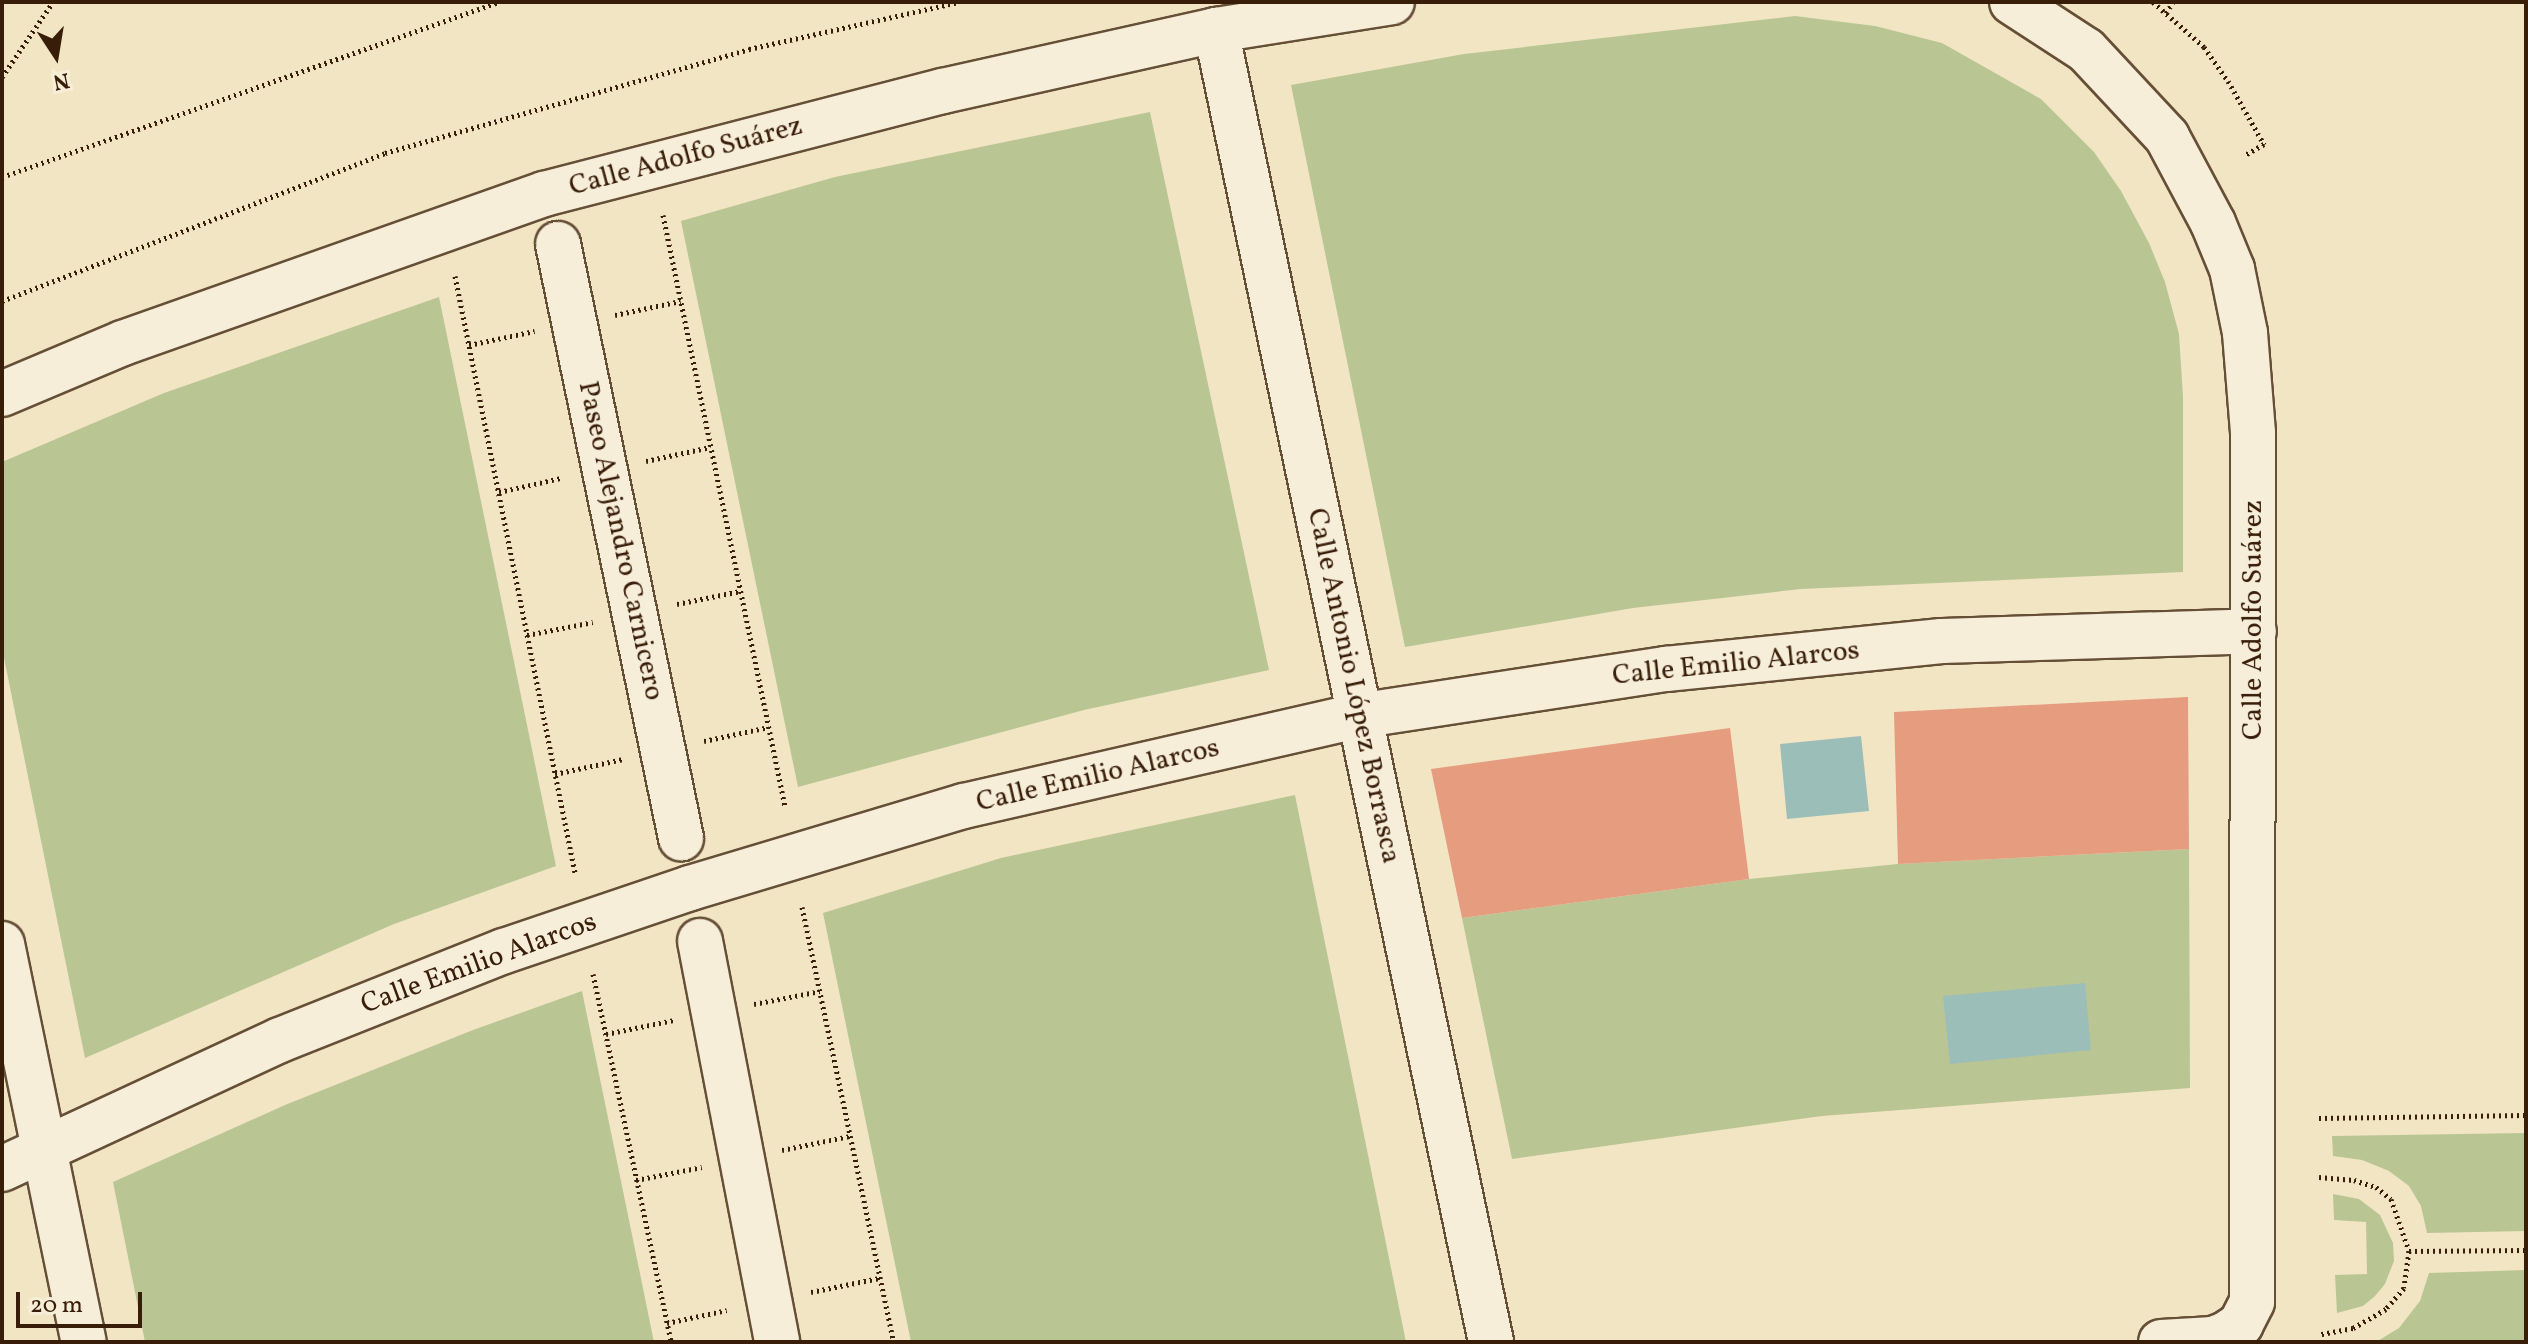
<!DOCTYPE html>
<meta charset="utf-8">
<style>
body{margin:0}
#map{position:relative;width:2528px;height:1344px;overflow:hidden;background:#f2e5c4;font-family:Vollkorn,serif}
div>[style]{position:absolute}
.green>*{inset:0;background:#bac594}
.water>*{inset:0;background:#9cbeb8}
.building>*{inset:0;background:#e69c7e}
.path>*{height:5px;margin-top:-2.5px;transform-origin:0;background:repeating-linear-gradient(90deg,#381d08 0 2px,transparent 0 6px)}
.roads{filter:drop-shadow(2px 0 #664f37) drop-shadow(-2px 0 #664f37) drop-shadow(0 2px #664f37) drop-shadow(0 -2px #664f37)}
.minor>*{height:44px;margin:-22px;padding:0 22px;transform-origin:22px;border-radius:22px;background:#f7eed9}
span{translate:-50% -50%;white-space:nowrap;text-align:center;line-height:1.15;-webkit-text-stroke:6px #f7eed9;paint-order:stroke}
.street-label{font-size:28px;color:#381d08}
.frame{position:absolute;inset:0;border:4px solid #381d08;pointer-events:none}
.north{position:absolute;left:16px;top:16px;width:80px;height:80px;-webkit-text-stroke:6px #f7eed9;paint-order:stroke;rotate:168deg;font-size:22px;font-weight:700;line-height:32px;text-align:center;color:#381d08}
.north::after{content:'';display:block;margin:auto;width:28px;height:36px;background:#381d08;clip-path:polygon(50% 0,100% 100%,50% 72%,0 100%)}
.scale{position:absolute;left:16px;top:1292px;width:126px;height:36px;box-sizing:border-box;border:4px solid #381d08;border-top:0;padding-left:10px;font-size:24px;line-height:28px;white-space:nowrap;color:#381d08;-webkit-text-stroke:6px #f7eed9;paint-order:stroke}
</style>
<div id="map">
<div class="green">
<i style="clip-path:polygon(1795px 16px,1875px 26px,1942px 43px,2041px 99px,2094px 152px,2121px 191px,2149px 243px,2165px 282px,2179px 334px,2183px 397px,2183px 572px,1801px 589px,1633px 608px,1405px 647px,1291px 85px,1464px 54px)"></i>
<i style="clip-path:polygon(1150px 112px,1269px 670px,1084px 710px,798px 787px,681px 221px,835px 177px)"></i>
<i style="clip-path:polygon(439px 297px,556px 866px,394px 924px,85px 1058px,2px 648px,2px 462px,164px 393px)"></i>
<i style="clip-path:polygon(1295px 795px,1406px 1342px,911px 1342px,823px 913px,1001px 858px)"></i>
<i style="clip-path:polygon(2189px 849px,2190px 1088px,1822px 1116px,1512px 1159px,1462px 918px,1749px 879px,1898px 864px)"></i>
<i style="clip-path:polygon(582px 991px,654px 1342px,145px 1342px,113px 1182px,285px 1105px,473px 1030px)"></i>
<i style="clip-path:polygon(2526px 1133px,2526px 1231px,2427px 1233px,2421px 1206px,2409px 1186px,2389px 1171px,2362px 1160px,2333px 1156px,2332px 1136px)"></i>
<i style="clip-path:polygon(2333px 1194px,2359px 1199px,2380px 1215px,2393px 1243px,2394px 1261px,2385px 1284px,2375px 1296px,2363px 1306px,2337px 1313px,2335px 1275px,2367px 1274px,2366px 1222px,2334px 1220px)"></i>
<i style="clip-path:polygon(2526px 1270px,2526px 1342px,2376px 1342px,2399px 1328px,2420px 1301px,2429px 1273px)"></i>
</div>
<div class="water">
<i style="clip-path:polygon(1861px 736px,1869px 811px,1787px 819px,1780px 744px)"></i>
<i style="clip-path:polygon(2085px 983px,2091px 1050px,1950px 1064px,1943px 996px)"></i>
</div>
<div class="building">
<i style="clip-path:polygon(2188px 697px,2189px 849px,1898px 864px,1894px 712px)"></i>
<i style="clip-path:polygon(1730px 728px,1749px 879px,1462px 918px,1431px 769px)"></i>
</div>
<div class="path">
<i style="left:2153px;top:2px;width:68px;rotate:41.4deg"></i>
<i style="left:2204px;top:47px;width:42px;rotate:54.8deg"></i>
<i style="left:2228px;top:81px;width:73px;rotate:60.3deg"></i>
<i style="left:2264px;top:144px;width:22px;rotate:150deg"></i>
<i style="left:2166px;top:13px;width:13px;rotate:-58deg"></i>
<i style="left:2px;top:77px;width:91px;rotate:-55.8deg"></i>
<i style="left:2px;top:177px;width:527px;rotate:-19.4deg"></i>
<i style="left:663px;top:215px;width:603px;rotate:78.34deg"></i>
<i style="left:455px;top:276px;width:609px;rotate:78.63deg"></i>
<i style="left:2px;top:301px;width:411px;rotate:-21.1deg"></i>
<i style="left:385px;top:153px;width:379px;rotate:-15.9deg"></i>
<i style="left:749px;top:49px;width:215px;rotate:-12.6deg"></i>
<i style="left:615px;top:315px;width:67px;rotate:-12deg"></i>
<i style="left:469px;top:345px;width:67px;rotate:-12deg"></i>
<i style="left:646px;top:461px;width:66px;rotate:-12.2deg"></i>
<i style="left:499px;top:492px;width:64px;rotate:-12.7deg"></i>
<i style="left:677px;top:604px;width:65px;rotate:-11.5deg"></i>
<i style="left:527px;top:635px;width:67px;rotate:-11.1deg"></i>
<i style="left:704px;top:741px;width:66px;rotate:-12.2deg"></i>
<i style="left:555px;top:774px;width:70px;rotate:-12.4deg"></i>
<i style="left:802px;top:907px;width:445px;rotate:78.1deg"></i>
<i style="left:593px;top:974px;width:376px;rotate:78deg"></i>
<i style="left:754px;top:1004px;width:67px;rotate:-11.1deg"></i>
<i style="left:606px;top:1034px;width:69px;rotate:-11.6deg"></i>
<i style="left:2319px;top:1118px;width:207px;rotate:-0.8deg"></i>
<i style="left:782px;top:1150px;width:69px;rotate:-11.6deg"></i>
<i style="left:2319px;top:1177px;width:35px;rotate:5deg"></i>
<i style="left:2354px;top:1180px;width:23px;rotate:18deg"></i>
<i style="left:2376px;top:1187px;width:19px;rotate:39deg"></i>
<i style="left:2391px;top:1199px;width:55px;rotate:70.9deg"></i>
<i style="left:2409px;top:1251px;width:37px;rotate:98deg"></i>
<i style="left:2404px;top:1288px;width:28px;rotate:131deg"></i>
<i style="left:2386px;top:1309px;width:38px;rotate:150deg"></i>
<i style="left:2353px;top:1328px;width:33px;rotate:169deg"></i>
<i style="left:636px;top:1180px;width:67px;rotate:-11.1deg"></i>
<i style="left:2409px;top:1251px;width:117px;rotate:-0.5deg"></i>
<i style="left:811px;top:1292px;width:70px;rotate:-11.5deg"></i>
<i style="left:667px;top:1323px;width:61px;rotate:-12.2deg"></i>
</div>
<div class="roads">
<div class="minor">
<i style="left:2012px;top:2px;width:88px;rotate:33deg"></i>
<i style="left:2086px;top:50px;width:119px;rotate:47deg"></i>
<i style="left:2167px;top:137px;width:98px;rotate:61.9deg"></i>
<i style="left:2213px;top:223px;width:50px;rotate:67.6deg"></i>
<i style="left:2232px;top:269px;width:65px;rotate:78.5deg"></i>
<i style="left:2245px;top:333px;width:100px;rotate:85.4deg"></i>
<i style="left:2253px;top:433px;width:869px;rotate:90.07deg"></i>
<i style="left:2252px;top:1302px;width:25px;rotate:117deg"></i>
<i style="left:2241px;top:1324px;width:18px;rotate:146deg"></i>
<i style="left:2226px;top:1334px;width:14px;rotate:159deg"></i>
<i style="left:2213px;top:1339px;width:52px;rotate:176.7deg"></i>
<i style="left:1216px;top:30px;width:1341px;rotate:78.16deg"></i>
<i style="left:558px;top:244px;width:607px;rotate:78.3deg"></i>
<i style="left:2px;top:394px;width:131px;rotate:-22.9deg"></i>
<i style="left:123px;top:343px;width:447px;rotate:-19.5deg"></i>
<i style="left:544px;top:194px;width:412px;rotate:-14.5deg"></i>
<i style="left:943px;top:91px;width:280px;rotate:-12.6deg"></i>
<i style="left:1216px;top:30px;width:178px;rotate:-9deg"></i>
<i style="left:700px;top:941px;width:408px;rotate:79.1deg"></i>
<i style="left:2px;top:944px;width:406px;rotate:78.4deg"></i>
<i style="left:2px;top:1169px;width:306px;rotate:-24.9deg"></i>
<i style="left:280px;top:1040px;width:241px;rotate:-21.7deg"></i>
<i style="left:504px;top:951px;width:196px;rotate:-18.7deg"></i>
<i style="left:690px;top:888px;width:286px;rotate:-16.7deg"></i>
<i style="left:964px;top:806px;width:404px;rotate:-12.9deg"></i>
<i style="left:1358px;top:716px;width:312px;rotate:-8.7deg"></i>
<i style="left:1666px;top:669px;width:277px;rotate:-5.8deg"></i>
<i style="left:1942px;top:641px;width:312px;rotate:-1.8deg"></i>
</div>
</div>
<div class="street-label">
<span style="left:686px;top:157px;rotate:-15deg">Calle Adolfo Suárez</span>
<span style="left:620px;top:541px;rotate:78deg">Paseo Alejandro Carnicero</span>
<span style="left:2254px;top:620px;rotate:-90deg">Calle Adolfo Suárez</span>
<span style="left:1736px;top:664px;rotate:-6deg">Calle Emilio Alarcos</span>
<span style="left:1353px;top:686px;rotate:78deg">Calle Antonio López Borrasca</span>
<span style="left:1098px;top:776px;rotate:-13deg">Calle Emilio Alarcos</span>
<span style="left:479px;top:964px;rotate:-20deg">Calle Emilio Alarcos</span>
</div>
<div class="frame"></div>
<div class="north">N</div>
<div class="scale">20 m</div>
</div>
